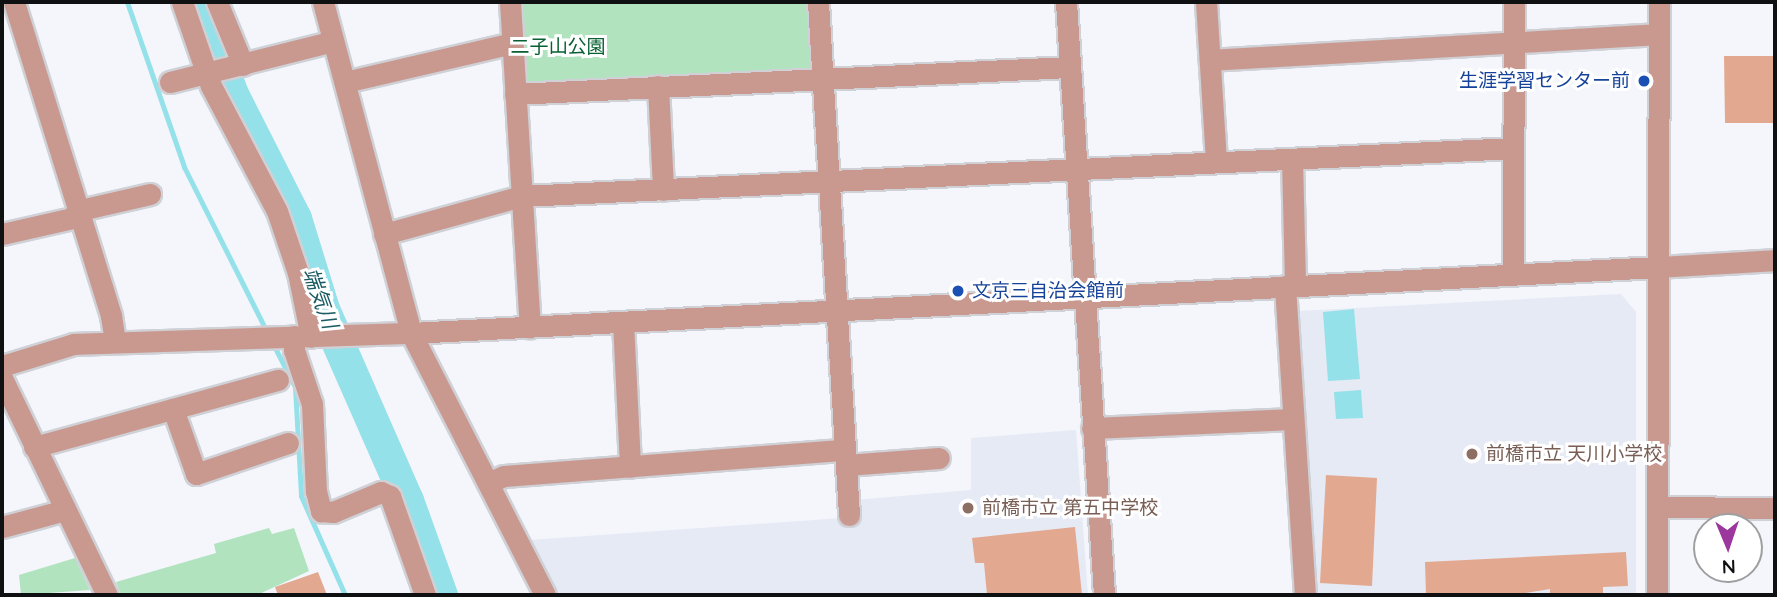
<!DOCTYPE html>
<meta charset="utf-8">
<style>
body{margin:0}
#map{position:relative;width:1777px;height:597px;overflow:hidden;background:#f4f6fb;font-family:Quicksand,"Noto Sans JP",sans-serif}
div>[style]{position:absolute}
.built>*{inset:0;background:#e6eaf5}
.green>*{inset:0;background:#b2e3bf}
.water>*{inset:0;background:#94e1e9}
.stream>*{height:5px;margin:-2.5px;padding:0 2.5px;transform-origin:2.5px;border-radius:2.5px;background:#94e1e9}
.river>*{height:33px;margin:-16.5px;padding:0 16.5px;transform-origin:16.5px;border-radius:16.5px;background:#94e1e9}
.building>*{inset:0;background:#e2a990}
.roads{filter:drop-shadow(2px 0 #cfd1d6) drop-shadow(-2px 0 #cfd1d6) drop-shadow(0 2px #cfd1d6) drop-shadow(0 -2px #cfd1d6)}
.minor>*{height:21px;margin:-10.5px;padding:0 10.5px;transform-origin:10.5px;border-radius:10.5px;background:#c9988f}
.dots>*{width:19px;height:19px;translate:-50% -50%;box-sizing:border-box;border:4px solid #fff;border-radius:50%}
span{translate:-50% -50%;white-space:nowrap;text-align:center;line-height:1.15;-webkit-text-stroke:6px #fff;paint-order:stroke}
.park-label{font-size:19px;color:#096032}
.transit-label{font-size:19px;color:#164399}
.right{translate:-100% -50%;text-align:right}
.left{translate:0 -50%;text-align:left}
.education-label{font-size:19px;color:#785e54}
.water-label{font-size:21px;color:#1b5b62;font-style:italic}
.frame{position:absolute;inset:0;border:4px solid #0f1011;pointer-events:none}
.north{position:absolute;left:1693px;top:513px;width:70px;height:70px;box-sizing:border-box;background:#fff;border:2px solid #9f9fa0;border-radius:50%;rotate:178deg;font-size:19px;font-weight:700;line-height:28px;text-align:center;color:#0f1011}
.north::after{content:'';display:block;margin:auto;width:24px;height:32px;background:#9c389d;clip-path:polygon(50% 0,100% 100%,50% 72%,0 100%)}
</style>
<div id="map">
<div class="built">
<i style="clip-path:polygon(1621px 294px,1636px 312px,1636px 595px,1316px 595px,1298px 311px)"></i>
<i style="clip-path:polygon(1076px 430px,1088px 595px,558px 595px,530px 540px,856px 517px,854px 500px,971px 490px,971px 438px)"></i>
</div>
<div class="green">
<i style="clip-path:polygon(510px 2px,818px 2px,824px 79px,515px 94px)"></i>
<i style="clip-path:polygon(269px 528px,272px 534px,294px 528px,309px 571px,257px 595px,121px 595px,116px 582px,216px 553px,214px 544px)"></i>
<i style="clip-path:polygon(75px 558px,90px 590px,21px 595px,19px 575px)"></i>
</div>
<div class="water">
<i style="clip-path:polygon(1354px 309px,1360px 379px,1328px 381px,1323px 312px)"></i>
<i style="clip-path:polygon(1361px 390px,1363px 418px,1336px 419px,1334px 392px)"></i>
</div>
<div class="stream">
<i style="left:127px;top:2px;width:175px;rotate:70.9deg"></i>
<i style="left:184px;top:167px;width:185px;rotate:63.3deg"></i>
<i style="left:273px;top:344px;width:48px;rotate:62.9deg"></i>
<i style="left:295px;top:387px;width:109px;rotate:86.8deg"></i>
<i style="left:301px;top:496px;width:108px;rotate:66deg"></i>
</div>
<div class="river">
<i style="left:199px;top:2px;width:98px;rotate:70.3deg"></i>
<i style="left:232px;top:94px;width:139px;rotate:63.1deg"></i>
<i style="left:295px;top:218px;width:95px;rotate:72.9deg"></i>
<i style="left:323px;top:309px;width:209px;rotate:66.3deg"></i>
<i style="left:407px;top:500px;width:101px;rotate:70.3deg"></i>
</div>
<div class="building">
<i style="clip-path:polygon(1724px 56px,1775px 56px,1775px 123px,1725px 123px)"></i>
<i style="clip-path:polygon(1326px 475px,1377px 478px,1372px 586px,1320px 583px)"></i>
<i style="clip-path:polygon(1075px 527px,1082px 595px,987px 595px,984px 563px,975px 563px,972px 538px)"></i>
<i style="clip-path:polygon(1626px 552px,1628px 586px,1603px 587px,1603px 595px,1550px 595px,1550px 589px,1513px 595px,1426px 595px,1425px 562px)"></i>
<i style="clip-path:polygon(318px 572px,327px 595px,278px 595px,275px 587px)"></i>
</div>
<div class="roads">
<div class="minor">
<i style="left:14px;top:2px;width:329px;rotate:72.8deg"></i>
<i style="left:111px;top:316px;width:26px;rotate:81deg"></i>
<i style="left:182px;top:2px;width:89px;rotate:71deg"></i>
<i style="left:211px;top:86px;width:141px;rotate:62.2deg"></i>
<i style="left:277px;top:211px;width:65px;rotate:71.3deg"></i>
<i style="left:298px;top:273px;width:65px;rotate:78.5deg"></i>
<i style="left:217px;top:2px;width:68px;rotate:67.6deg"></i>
<i style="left:323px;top:2px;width:342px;rotate:75.1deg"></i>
<i style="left:411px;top:333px;width:294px;rotate:62.9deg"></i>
<i style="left:510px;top:2px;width:326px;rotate:86.5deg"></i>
<i style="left:818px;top:2px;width:514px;rotate:86.54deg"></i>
<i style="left:1066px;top:2px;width:594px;rotate:86.33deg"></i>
<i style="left:1206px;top:2px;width:160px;rotate:86.4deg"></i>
<i style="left:1210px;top:60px;width:449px;rotate:-3.3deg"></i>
<i style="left:170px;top:82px;width:168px;rotate:-14.1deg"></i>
<i style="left:345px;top:82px;width:171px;rotate:-13.1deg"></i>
<i style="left:658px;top:86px;width:104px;rotate:87.2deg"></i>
<i style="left:515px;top:94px;width:556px;rotate:-2.79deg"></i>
<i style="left:1292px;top:159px;width:127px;rotate:88.6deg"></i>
<i style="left:76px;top:211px;width:76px;rotate:-12.9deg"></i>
<i style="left:2px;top:234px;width:77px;rotate:-12.8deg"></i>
<i style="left:384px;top:234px;width:143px;rotate:-15.4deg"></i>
<i style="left:522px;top:196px;width:992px;rotate:-2.77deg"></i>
<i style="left:1513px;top:275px;width:273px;rotate:-89.8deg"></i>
<i style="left:1285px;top:286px;width:310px;rotate:86.3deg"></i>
<i style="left:623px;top:322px;width:145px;rotate:87.2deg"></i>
<i style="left:294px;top:336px;width:14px;rotate:90deg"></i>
<i style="left:294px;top:350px;width:57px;rotate:71.6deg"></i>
<i style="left:312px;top:404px;width:87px;rotate:87.4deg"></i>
<i style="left:316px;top:491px;width:21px;rotate:76deg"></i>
<i style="left:321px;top:511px;width:12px;rotate:5deg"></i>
<i style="left:333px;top:512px;width:52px;rotate:-22.6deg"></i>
<i style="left:381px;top:492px;width:10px;rotate:24deg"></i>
<i style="left:390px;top:496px;width:105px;rotate:70.5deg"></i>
<i style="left:2px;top:366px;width:75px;rotate:-17deg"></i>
<i style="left:74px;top:344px;width:337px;rotate:-1.9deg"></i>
<i style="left:411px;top:333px;width:1249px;rotate:-3.03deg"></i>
<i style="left:1658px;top:267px;width:265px;rotate:-89.8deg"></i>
<i style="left:2px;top:378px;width:241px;rotate:64.2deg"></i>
<i style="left:173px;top:409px;width:69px;rotate:70.5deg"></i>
<i style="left:196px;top:474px;width:97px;rotate:-18.6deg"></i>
<i style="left:1092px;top:428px;width:201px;rotate:-2.6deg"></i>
<i style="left:34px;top:447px;width:253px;rotate:-15.4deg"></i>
<i style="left:846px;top:465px;width:93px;rotate:-4.3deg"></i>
<i style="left:488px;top:483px;width:17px;rotate:-24deg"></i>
<i style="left:504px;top:476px;width:341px;rotate:-4.4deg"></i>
<i style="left:1657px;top:507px;width:118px;rotate:0.5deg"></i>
<i style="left:2px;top:527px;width:65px;rotate:-15.1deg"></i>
<i style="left:1657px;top:595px;width:328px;rotate:-89.8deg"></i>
<i style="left:1658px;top:267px;width:117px;rotate:-3.4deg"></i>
</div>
</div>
<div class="dots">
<i style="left:1644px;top:81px;background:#1a4fb4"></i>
<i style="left:958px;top:291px;background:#1a4fb4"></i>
<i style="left:1472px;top:454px;background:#8d6e63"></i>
<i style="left:968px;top:508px;background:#8d6e63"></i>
</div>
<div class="park-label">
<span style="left:558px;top:47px">二子山公園</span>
</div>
<div class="transit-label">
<span class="right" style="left:1630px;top:81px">生涯学習センター前</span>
<span class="left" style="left:972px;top:291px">文京三自治会館前</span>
</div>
<div class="education-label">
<span class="left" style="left:1486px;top:454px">前橋市立 天川小学校</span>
<span class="left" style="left:982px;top:508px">前橋市立 第五中学校</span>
</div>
<div class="water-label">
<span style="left:321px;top:298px;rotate:70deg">端気川</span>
</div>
<div class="frame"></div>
<div class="north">N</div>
</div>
